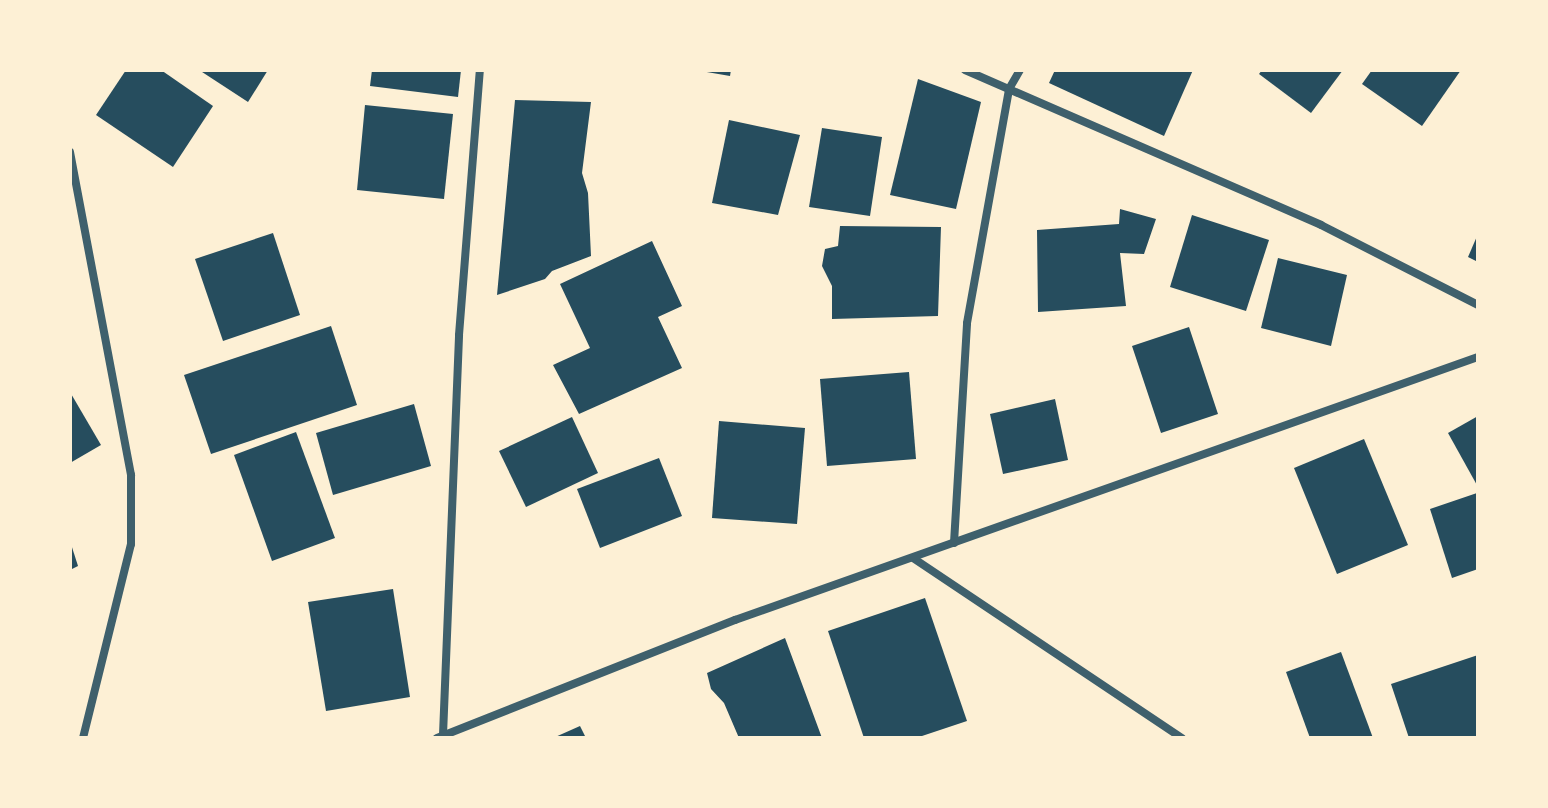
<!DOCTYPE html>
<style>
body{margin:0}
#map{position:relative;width:1548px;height:808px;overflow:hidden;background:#fdf0d5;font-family:"Asap Condensed",sans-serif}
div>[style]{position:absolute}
.building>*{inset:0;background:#264d5e}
.minor>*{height:8px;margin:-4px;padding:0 4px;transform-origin:4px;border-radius:4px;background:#3f606c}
span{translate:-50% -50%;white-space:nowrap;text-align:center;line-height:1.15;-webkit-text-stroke:8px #fdf0d5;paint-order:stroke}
.frame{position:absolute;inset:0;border:72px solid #fdf0d5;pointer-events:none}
</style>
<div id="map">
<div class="building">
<i style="clip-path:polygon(126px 70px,161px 70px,213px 106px,173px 167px,96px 115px)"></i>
<i style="clip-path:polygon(199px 70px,268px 70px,248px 102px)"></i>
<i style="clip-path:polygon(372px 70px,461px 70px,458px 97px,370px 86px)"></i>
<i style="clip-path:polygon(695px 70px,731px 70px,730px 76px)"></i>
<i style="clip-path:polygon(1055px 70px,1193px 70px,1164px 136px,1049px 83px)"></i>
<i style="clip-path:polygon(1262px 70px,1343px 70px,1311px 113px,1259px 74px)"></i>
<i style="clip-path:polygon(1372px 70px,1461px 70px,1422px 126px,1362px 84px)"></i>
<i style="clip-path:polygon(918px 79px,981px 102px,956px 209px,890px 195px)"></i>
<i style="clip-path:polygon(515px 100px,591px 102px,582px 173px,588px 193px,591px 256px,552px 271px,545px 279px,497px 295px)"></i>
<i style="clip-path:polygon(365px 105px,453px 114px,444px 199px,357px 190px)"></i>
<i style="clip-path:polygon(729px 120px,800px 135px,778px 215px,712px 203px)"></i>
<i style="clip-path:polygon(822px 128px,882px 137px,870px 216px,809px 207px)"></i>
<i style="clip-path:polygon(1120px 209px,1156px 219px,1144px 254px,1120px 253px,1126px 306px,1038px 312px,1037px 230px,1119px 224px)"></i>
<i style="clip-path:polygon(1192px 215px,1269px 240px,1246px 311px,1170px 287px)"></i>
<i style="clip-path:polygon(840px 226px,941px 227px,938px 316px,832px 319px,832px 286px,822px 266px,825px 249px,838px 246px)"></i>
<i style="clip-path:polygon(273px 233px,300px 315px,223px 341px,195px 259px)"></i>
<i style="clip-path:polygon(1478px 234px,1478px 262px,1468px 257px)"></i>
<i style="clip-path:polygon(652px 241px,682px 306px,658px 317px,682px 368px,579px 414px,553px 365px,590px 348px,560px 284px)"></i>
<i style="clip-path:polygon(1278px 258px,1347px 275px,1331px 346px,1261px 328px)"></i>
<i style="clip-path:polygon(331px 326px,357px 405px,211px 454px,184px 375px)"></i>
<i style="clip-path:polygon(1189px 327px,1218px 414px,1161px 433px,1132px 346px)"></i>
<i style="clip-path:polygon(909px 372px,916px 459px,827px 466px,820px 379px)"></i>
<i style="clip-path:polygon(70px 392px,101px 445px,70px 463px)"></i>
<i style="clip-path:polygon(1055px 399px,1068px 460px,1003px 474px,990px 414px)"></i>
<i style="clip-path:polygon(414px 404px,431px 466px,333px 495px,316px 433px)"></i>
<i style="clip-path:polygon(1478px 416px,1478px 487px,1448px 433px)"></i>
<i style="clip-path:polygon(572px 417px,598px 473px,526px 507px,499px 451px)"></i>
<i style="clip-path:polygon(719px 421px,805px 428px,797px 524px,712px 518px)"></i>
<i style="clip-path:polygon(296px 432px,335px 538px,272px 561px,234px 455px)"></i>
<i style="clip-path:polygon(1364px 439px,1408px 545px,1337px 574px,1294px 468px)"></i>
<i style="clip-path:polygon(659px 458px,682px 516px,600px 548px,577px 489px)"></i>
<i style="clip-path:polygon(1477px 493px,1478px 569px,1452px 578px,1430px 509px)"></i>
<i style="clip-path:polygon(70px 541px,78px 566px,70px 570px)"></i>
<i style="clip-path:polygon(393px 589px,410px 697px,326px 711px,308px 602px)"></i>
<i style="clip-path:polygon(925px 598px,967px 721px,916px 738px,864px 738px,828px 631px)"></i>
<i style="clip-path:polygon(785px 638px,822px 738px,739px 738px,724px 703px,711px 689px,707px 673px)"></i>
<i style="clip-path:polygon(1341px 652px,1373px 738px,1310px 738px,1286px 672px)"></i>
<i style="clip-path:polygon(1478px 655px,1478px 738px,1409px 738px,1391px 684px)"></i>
<i style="clip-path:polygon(580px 726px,586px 738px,553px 738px)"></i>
</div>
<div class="minor">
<i style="left:965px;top:70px;width:388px;rotate:23.5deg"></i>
<i style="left:1321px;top:225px;width:176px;rotate:27deg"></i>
<i style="left:70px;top:152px;width:329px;rotate:79.3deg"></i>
<i style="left:131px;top:475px;width:69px;rotate:90deg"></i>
<i style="left:131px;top:544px;width:200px;rotate:103.9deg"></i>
<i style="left:954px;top:543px;width:220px;rotate:-86.6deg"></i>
<i style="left:967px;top:323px;width:238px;rotate:-79.8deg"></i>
<i style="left:1009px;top:89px;width:22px;rotate:-60deg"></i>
<i style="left:913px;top:558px;width:324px;rotate:33.8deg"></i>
<i style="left:443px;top:735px;width:400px;rotate:-87.7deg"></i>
<i style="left:459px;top:335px;width:266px;rotate:-85.5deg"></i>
<i style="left:437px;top:738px;width:321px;rotate:-21.6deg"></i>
<i style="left:735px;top:620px;width:788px;rotate:-19.49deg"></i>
</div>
<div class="frame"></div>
</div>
